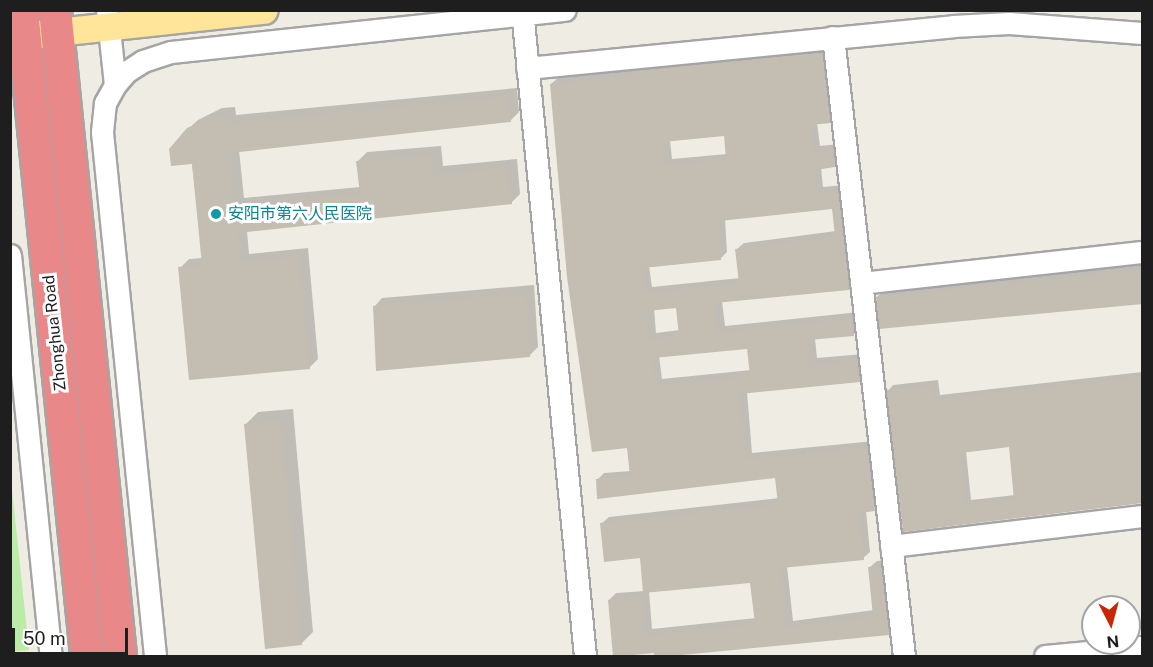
<!DOCTYPE html>
<meta charset="utf-8">
<style>
body{margin:0}
#map{position:relative;width:1153px;height:667px;overflow:hidden;background:#efede3;font-family:"Public Sans","Noto Sans SC",sans-serif}
div>[style]{position:absolute}
.grass>*{inset:0;background:#bceba7}
.shadow>*{inset:0;background:#0003}
.building>*{inset:0;background:#c4bdb2}
.roads{filter:drop-shadow(2px 0 #a5a5a5) drop-shadow(-2px 0 #a5a5a5) drop-shadow(0 2px #a5a5a5) drop-shadow(0 -2px #a5a5a5)}
.minor>*{height:21px;margin:-10.5px;padding:0 10.5px;transform-origin:10.5px;border-radius:10.5px;background:#fff}
.major>*{height:27px;margin:-13.5px;padding:0 13.5px;transform-origin:13.5px;border-radius:13.5px;background:#fee599}
.highway>*{height:32px;margin:-16px;padding:0 16px;transform-origin:16px;border-radius:16px;background:#e98888}
.dots>*{width:16px;height:16px;translate:-50% -50%;box-sizing:border-box;border:3px solid #fff;border-radius:50%}
span{translate:-50% -50%;white-space:nowrap;text-align:center;line-height:1.15;-webkit-text-stroke:6px #fff;paint-order:stroke}
.culture-label{font-size:16px;color:#0d838f}
.left{translate:0 -50%;text-align:left}
.street-label{font-size:16px;color:#1e1e1e}
.frame{position:absolute;inset:0;border:12px solid #1e1e1e;pointer-events:none}
.north{position:absolute;left:1081px;top:595px;width:60px;height:60px;box-sizing:border-box;background:#fff;border:2px solid #a5a5a5;border-radius:50%;rotate:174deg;font-size:16px;font-weight:700;line-height:24px;text-align:center;color:#1e1e1e}
.north::after{content:'';display:block;margin:auto;width:21px;height:27px;background:#cb2600;clip-path:polygon(50% 0,100% 100%,50% 72%,0 100%)}
.scale{position:absolute;left:12px;top:628px;width:116px;height:27px;box-sizing:border-box;border:3px solid #1e1e1e;border-top:0;padding-left:8px;font-size:18px;line-height:21px;white-space:nowrap;color:#1e1e1e;-webkit-text-stroke:4px #fff;paint-order:stroke}
</style>
<div id="map">
<div class="grass">
<i style="clip-path:polygon(11px 480px,29px 650px,11px 652px,10px 652px)"></i>
</div>
<div class="shadow">
<i style="clip-path:polygon(evenodd,828px 46px,836px 115px,829px 122px,817px 123px,820px 146px,840px 144px,841px 159px,834px 166px,821px 167px,823px 187px,844px 185px,855px 282px,849px 289px,722px 301px,725px 326px,859px 312px,861px 327px,854px 334px,815px 338px,817px 358px,864px 354px,866px 374px,859px 380px,747px 392px,752px 453px,874px 441px,881px 503px,866px 510px,870px 552px,863px 558px,787px 566px,793px 621px,874px 610px,870px 567px,877px 561px,887px 560px,895px 626px,888px 633px,655px 651px,609px 600px,616px 593px,645px 591px,641px 557px,602px 523px,609px 517px,779px 498px,776px 476px,597px 480px,604px 473px,631px 471px,629px 447px,551px 84px,558px 78px,636px 70px,642px 64px,828px 46px,725px 134px,727px 154px,672px 159px,670px 140px,725px 134px,828px 46px,833px 208px,836px 231px,744px 243px,737px 249px,740px 278px,652px 287px,649px 266px,720px 259px,727px 252px,725px 219px,833px 208px,828px 46px,677px 306px,680px 330px,656px 333px,654px 308px,677px 306px,828px 46px,748px 347px,751px 370px,662px 379px,659px 356px,748px 347px,828px 46px,752px 581px,756px 618px,652px 629px,649px 591px,752px 581px)"></i>
<i style="clip-path:polygon(517px 88px,519px 112px,510px 121px,239px 150px,244px 198px,360px 187px,358px 161px,367px 152px,441px 146px,443px 166px,517px 159px,520px 194px,511px 203px,247px 231px,249px 254px,308px 248px,318px 359px,309px 368px,180px 268px,189px 259px,203px 258px,188px 129px,198px 120px,222px 108px,235px 107px,236px 115px)"></i>
<i style="clip-path:polygon(1142px 261px,1142px 302px,877px 297px,885px 289px)"></i>
<i style="clip-path:polygon(534px 285px,538px 347px,529px 356px,374px 307px,382px 298px)"></i>
<i style="clip-path:polygon(evenodd,1142px 372px,1142px 502px,904px 530px,888px 391px,893px 385px,938px 380px,940px 395px,1142px 372px,1010px 446px,1015px 495px,971px 500px,966px 451px,1010px 446px)"></i>
<i style="clip-path:polygon(293px 409px,313px 632px,301px 644px,246px 424px,258px 412px)"></i>
</div>
<div class="building">
<i style="clip-path:polygon(evenodd,822px 52px,830px 123px,811px 125px,813px 152px,833px 150px,835px 167px,815px 170px,817px 193px,838px 191px,849px 290px,715px 303px,718px 332px,852px 319px,854px 336px,808px 340px,811px 365px,857px 360px,860px 382px,740px 394px,746px 459px,867px 447px,875px 511px,860px 513px,864px 560px,781px 568px,787px 627px,873px 616px,868px 567px,881px 566px,889px 635px,662px 657px,654px 657px,654px 653px,613px 657px,608px 600px,642px 596px,646px 635px,755px 624px,750px 583px,643px 593px,640px 558px,604px 562px,600px 523px,778px 504px,775px 478px,597px 499px,596px 479px,630px 476px,627px 448px,592px 452px,567px 277px,550px 84px,634px 75px,634px 70px,822px 52px,724px 136px,726px 159px,666px 165px,663px 142px,724px 136px,822px 52px,832px 209px,835px 236px,735px 249px,739px 283px,645px 293px,643px 268px,721px 260px,719px 221px,832px 209px,822px 52px,676px 308px,679px 336px,650px 339px,647px 311px,676px 308px,822px 52px,747px 349px,750px 376px,656px 385px,653px 358px,747px 349px)"></i>
<i style="clip-path:polygon(508px 96px,511px 122px,230px 153px,235px 206px,360px 194px,356px 161px,432px 154px,434px 174px,508px 167px,512px 204px,238px 233px,240px 262px,300px 256px,310px 369px,189px 380px,178px 267px,202px 265px,192px 164px,171px 166px,169px 149px,187px 128px,212px 117px,227px 115px,228px 123px)"></i>
<i style="clip-path:polygon(1143px 269px,1143px 304px,879px 329px,876px 297px)"></i>
<i style="clip-path:polygon(526px 293px,530px 357px,376px 371px,373px 306px)"></i>
<i style="clip-path:polygon(evenodd,1143px 376px,1143px 503px,903px 532px,886px 390px,933px 385px,935px 399px,1143px 376px,1009px 447px,1014px 500px,966px 505px,961px 453px,1009px 447px)"></i>
<i style="clip-path:polygon(281px 420px,302px 645px,265px 649px,244px 424px)"></i>
</div>
<div class="roads">
<div class="minor">
<i style="left:107px;top:10px;width:75px;rotate:83.9deg"></i>
<i style="left:115px;top:85px;width:21px;rotate:119deg"></i>
<i style="left:105px;top:103px;width:29px;rotate:96deg"></i>
<i style="left:102px;top:132px;width:527px;rotate:84.22deg"></i>
<i style="left:522px;top:10px;width:649px;rotate:84.43deg"></i>
<i style="left:833px;top:37px;width:623px;rotate:83.46deg"></i>
<i style="left:527px;top:68px;width:428px;rotate:-5.6deg"></i>
<i style="left:953px;top:26px;width:56px;rotate:-3.1deg"></i>
<i style="left:1009px;top:23px;width:133px;rotate:4.3deg"></i>
<i style="left:115px;top:85px;width:17px;rotate:-50deg"></i>
<i style="left:126px;top:72px;width:20px;rotate:-33deg"></i>
<i style="left:143px;top:61px;width:29px;rotate:-18deg"></i>
<i style="left:171px;top:52px;width:396px;rotate:-6.1deg"></i>
<i style="left:10px;top:255px;width:403px;rotate:84.2deg"></i>
<i style="left:861px;top:283px;width:283px;rotate:-6.3deg"></i>
<i style="left:891px;top:546px;width:253px;rotate:-6.8deg"></i>
<i style="left:1045px;top:656px;width:97px;rotate:-5.3deg"></i>
</div>
<div class="major">
<i style="left:10px;top:37px;width:255px;rotate:-6.1deg"></i>
</div>
<div class="highway">
<i style="left:22px;top:10px;width:649px;rotate:84.25deg"></i>
<i style="left:55px;top:10px;width:649px;rotate:84.25deg"></i>
</div>
</div>
<div class="dots">
<i style="left:216px;top:214px;background:#0f9aa8"></i>
</div>
<div class="culture-label">
<span class="left" style="left:228px;top:214px">安阳市第六人民医院</span>
</div>
<div class="street-label">
<span style="left:55px;top:333px;rotate:-96deg">Zhonghua Road</span>
</div>
<div class="frame"></div>
<div class="north">N</div>
<div class="scale">50 m</div>
</div>
